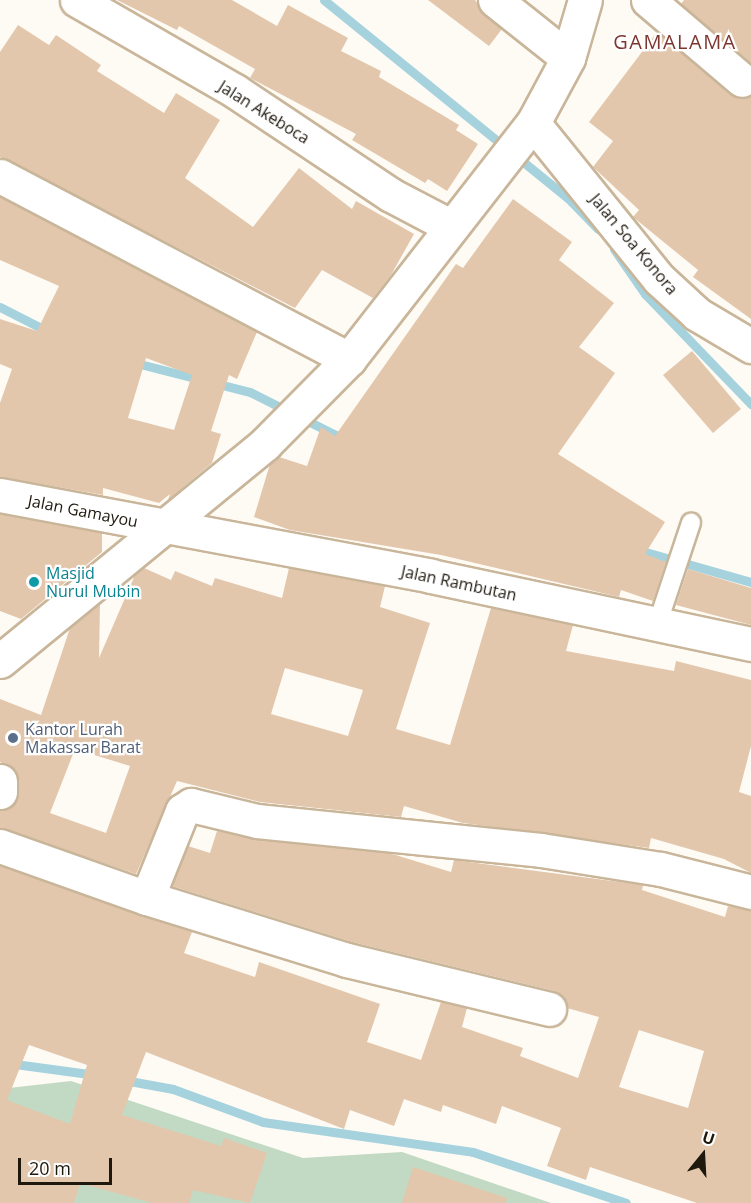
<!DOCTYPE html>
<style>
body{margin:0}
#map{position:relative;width:751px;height:1203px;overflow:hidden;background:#fefbf5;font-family:"Open Sans",sans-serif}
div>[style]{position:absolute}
.green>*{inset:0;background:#c2d9c3}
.stream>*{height:9px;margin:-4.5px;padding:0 4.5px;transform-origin:4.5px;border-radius:4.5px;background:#a6d2dd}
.building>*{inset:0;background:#e3c7ac}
.roads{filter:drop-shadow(2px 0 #c9b69a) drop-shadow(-2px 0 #c9b69a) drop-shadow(0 2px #c9b69a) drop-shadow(0 -2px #c9b69a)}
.service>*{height:18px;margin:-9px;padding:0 9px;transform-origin:9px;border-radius:9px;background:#fff}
.minor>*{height:33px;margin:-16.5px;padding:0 16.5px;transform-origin:16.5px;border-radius:16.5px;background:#fff}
.tertiary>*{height:33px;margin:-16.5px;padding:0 16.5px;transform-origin:16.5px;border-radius:16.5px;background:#fff}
.dots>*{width:16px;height:16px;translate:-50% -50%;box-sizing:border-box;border:3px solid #fff;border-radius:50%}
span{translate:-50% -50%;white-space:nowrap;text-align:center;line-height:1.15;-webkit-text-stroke:4.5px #fff;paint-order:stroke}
.street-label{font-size:16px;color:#1e180d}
.culture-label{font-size:16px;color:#0d838f}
.left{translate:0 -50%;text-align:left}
.service-label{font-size:16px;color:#4e5e75}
.quarter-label{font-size:20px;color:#7d3730;letter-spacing:1.5px}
.north{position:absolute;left:673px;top:1125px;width:60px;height:60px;-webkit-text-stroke:4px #fff;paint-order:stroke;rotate:18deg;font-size:16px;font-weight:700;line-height:24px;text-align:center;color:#1e180d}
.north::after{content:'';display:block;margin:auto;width:21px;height:27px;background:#1e180d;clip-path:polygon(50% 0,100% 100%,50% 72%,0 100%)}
.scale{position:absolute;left:18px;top:1158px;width:94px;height:27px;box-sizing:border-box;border:3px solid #1e180d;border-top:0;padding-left:8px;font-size:18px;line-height:21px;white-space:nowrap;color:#1e180d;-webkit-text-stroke:4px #fff;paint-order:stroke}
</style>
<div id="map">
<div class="green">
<i style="clip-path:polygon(71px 1081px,303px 1158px,402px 1152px,551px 1203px,0 1203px,0 1089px)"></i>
</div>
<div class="stream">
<i style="left:324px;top:0;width:314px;rotate:39.1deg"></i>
<i style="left:568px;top:198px;width:43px;rotate:45.9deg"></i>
<i style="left:614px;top:249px;width:55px;rotate:55.4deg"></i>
<i style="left:645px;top:294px;width:153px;rotate:46.1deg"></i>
<i style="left:0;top:307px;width:55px;rotate:27deg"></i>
<i style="left:132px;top:362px;width:122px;rotate:14.3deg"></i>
<i style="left:250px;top:392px;width:107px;rotate:26.6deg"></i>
<i style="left:635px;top:549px;width:121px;rotate:15.9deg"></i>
<i style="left:0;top:1062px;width:97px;rotate:7.7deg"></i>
<i style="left:124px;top:1080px;width:50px;rotate:10.4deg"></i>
<i style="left:173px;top:1089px;width:96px;rotate:20.1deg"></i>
<i style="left:263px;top:1122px;width:212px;rotate:8.1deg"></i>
<i style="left:473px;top:1152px;width:161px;rotate:18.4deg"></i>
</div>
<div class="building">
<i style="clip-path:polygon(117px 0,232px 0,277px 26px,288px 5px,348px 38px,341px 51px,381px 71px,379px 77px,459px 125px,456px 130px,478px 144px,447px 191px,428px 179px,425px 183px,352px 140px,356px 134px,250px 78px,255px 69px,179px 26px,177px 30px)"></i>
<i style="clip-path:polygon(428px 0,475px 0,502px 29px,489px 46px)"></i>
<i style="clip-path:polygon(684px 0,751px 0,751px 63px,681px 4px)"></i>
<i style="clip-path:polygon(18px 25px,49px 45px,56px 35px,101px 65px,97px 71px,164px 113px,176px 93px,220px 120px,185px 178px,253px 227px,299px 168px,352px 209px,356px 201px,414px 234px,391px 275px,373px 298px,322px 270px,295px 308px,0 157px,0 52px)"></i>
<i style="clip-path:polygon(657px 32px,730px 95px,751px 96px,751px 319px,693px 277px,698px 270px,633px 217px,639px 210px,593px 167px,613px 141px,589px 122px)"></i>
<i style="clip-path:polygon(evenodd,0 197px,257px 332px,237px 379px,229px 375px,211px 431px,221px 434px,212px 463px,168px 500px,170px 494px,159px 503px,103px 488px,103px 495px,0 477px,0 403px,12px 369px,0 364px,0 319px,37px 331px,59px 286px,0 260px,0 197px,146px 358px,192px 375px,174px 430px,128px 418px,146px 358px)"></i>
<i style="clip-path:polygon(513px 199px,572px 242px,559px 260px,614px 303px,579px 347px,615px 373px,558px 454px,665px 522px,645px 554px,666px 562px,653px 601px,621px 590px,619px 597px,441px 555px,290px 530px,254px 517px,270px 464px,279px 457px,307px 466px,321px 427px,335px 436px,456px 264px,463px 268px)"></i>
<i style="clip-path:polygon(692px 351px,741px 409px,713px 433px,663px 375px)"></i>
<i style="clip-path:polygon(0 514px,102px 533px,102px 552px,21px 619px,0 611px)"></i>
<i style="clip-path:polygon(evenodd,144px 568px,171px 580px,175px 571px,212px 586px,215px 578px,282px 598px,289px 568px,385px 586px,380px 607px,430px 623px,396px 729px,450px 745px,491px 608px,573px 625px,566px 651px,674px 671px,676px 661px,751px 680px,751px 746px,739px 792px,751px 796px,751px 873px,724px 859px,651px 838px,649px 848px,463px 823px,404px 806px,401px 817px,260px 802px,177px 781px,136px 874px,0 828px,0 811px,10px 808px,19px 792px,16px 771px,0 762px,0 699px,41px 715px,70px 628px,100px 603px,99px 658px,135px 575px,144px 568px,285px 668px,363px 690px,348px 736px,271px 714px,285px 668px,144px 568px,75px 749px,130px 766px,106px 833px,50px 813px,75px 749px)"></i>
<i style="clip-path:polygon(688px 569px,751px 588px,751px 625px,676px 605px)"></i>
<i style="clip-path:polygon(evenodd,217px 831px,389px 853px,451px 872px,454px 860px,643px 885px,642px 890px,725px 917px,728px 906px,751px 910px,751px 1203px,697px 1203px,590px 1167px,586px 1180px,547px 1166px,561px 1128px,502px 1106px,496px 1124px,443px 1105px,441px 1112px,404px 1099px,394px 1126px,350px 1110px,344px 1129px,146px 1052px,122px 1115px,221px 1146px,224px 1138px,267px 1153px,250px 1203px,193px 1190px,189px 1203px,152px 1203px,80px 1183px,74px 1203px,0 1203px,0 866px,192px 932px,184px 953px,255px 977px,259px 962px,380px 1004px,367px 1042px,421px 1060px,441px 1002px,467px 1008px,462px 1027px,523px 1048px,520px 1056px,578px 1078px,599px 1017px,567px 1008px,554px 991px,352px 942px,172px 886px,188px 846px,210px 853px,217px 831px,639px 1030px,704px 1051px,688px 1108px,619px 1087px,639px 1030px,217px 831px,29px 1045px,87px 1065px,70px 1124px,7px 1100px,29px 1045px)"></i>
<i style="clip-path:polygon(413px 1167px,507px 1198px,506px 1203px,402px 1203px)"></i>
</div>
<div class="roads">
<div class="service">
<i style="left:657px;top:625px;width:108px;rotate:-71.6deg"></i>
</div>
<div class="minor">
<i style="left:77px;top:0;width:182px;rotate:29.9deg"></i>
<i style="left:235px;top:91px;width:187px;rotate:33.7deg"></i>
<i style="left:391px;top:195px;width:67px;rotate:27.7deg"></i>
<i style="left:495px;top:0;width:93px;rotate:38.5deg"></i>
<i style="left:648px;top:0;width:123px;rotate:40.4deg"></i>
<i style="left:533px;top:123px;width:201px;rotate:51.1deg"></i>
<i style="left:659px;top:279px;width:52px;rotate:42.6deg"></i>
<i style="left:697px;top:314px;width:63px;rotate:30.7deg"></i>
<i style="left:0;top:176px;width:394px;rotate:27.7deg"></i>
<i style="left:0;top:495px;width:439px;rotate:10.6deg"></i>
<i style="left:431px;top:576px;width:327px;rotate:12deg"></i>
<i style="left:0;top:781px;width:11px;rotate:90deg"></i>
<i style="left:0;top:846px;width:156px;rotate:19.5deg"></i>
<i style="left:147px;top:898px;width:94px;rotate:-68.1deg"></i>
<i style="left:182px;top:811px;width:11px;rotate:-34deg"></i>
<i style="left:191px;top:805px;width:68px;rotate:13.6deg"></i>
<i style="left:257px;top:821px;width:285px;rotate:5.8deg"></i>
<i style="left:541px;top:850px;width:121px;rotate:9deg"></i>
<i style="left:661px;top:869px;width:93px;rotate:14.3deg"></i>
<i style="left:147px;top:898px;width:209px;rotate:17.2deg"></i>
<i style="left:347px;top:960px;width:208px;rotate:13.6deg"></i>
</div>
<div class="tertiary">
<i style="left:0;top:661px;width:343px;rotate:-39.3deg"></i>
<i style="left:265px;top:444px;width:120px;rotate:-45.3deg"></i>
<i style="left:349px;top:359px;width:299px;rotate:-52.1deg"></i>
<i style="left:533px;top:123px;width:74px;rotate:-61.7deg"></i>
<i style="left:568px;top:58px;width:60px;rotate:-73.7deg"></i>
</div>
</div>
<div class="dots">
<i style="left:34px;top:582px;background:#0f9aa8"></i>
<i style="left:13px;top:738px;background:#5c6f8a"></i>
</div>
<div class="street-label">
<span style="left:264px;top:112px;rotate:32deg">Jalan Akeboca</span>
<span style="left:634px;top:244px;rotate:50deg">Jalan Soa Konora</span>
<span style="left:83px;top:511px;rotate:11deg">Jalan Gamayou</span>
<span style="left:459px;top:583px;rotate:12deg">Jalan Rambutan</span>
</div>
<div class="culture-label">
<span class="left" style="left:46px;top:582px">Masjid<br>Nurul Mubin</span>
</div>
<div class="service-label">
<span class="left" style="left:25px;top:738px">Kantor Lurah<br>Makassar Barat</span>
</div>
<div class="quarter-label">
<span style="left:675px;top:41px">GAMALAMA</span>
</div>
<div class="north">U</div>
<div class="scale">20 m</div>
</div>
